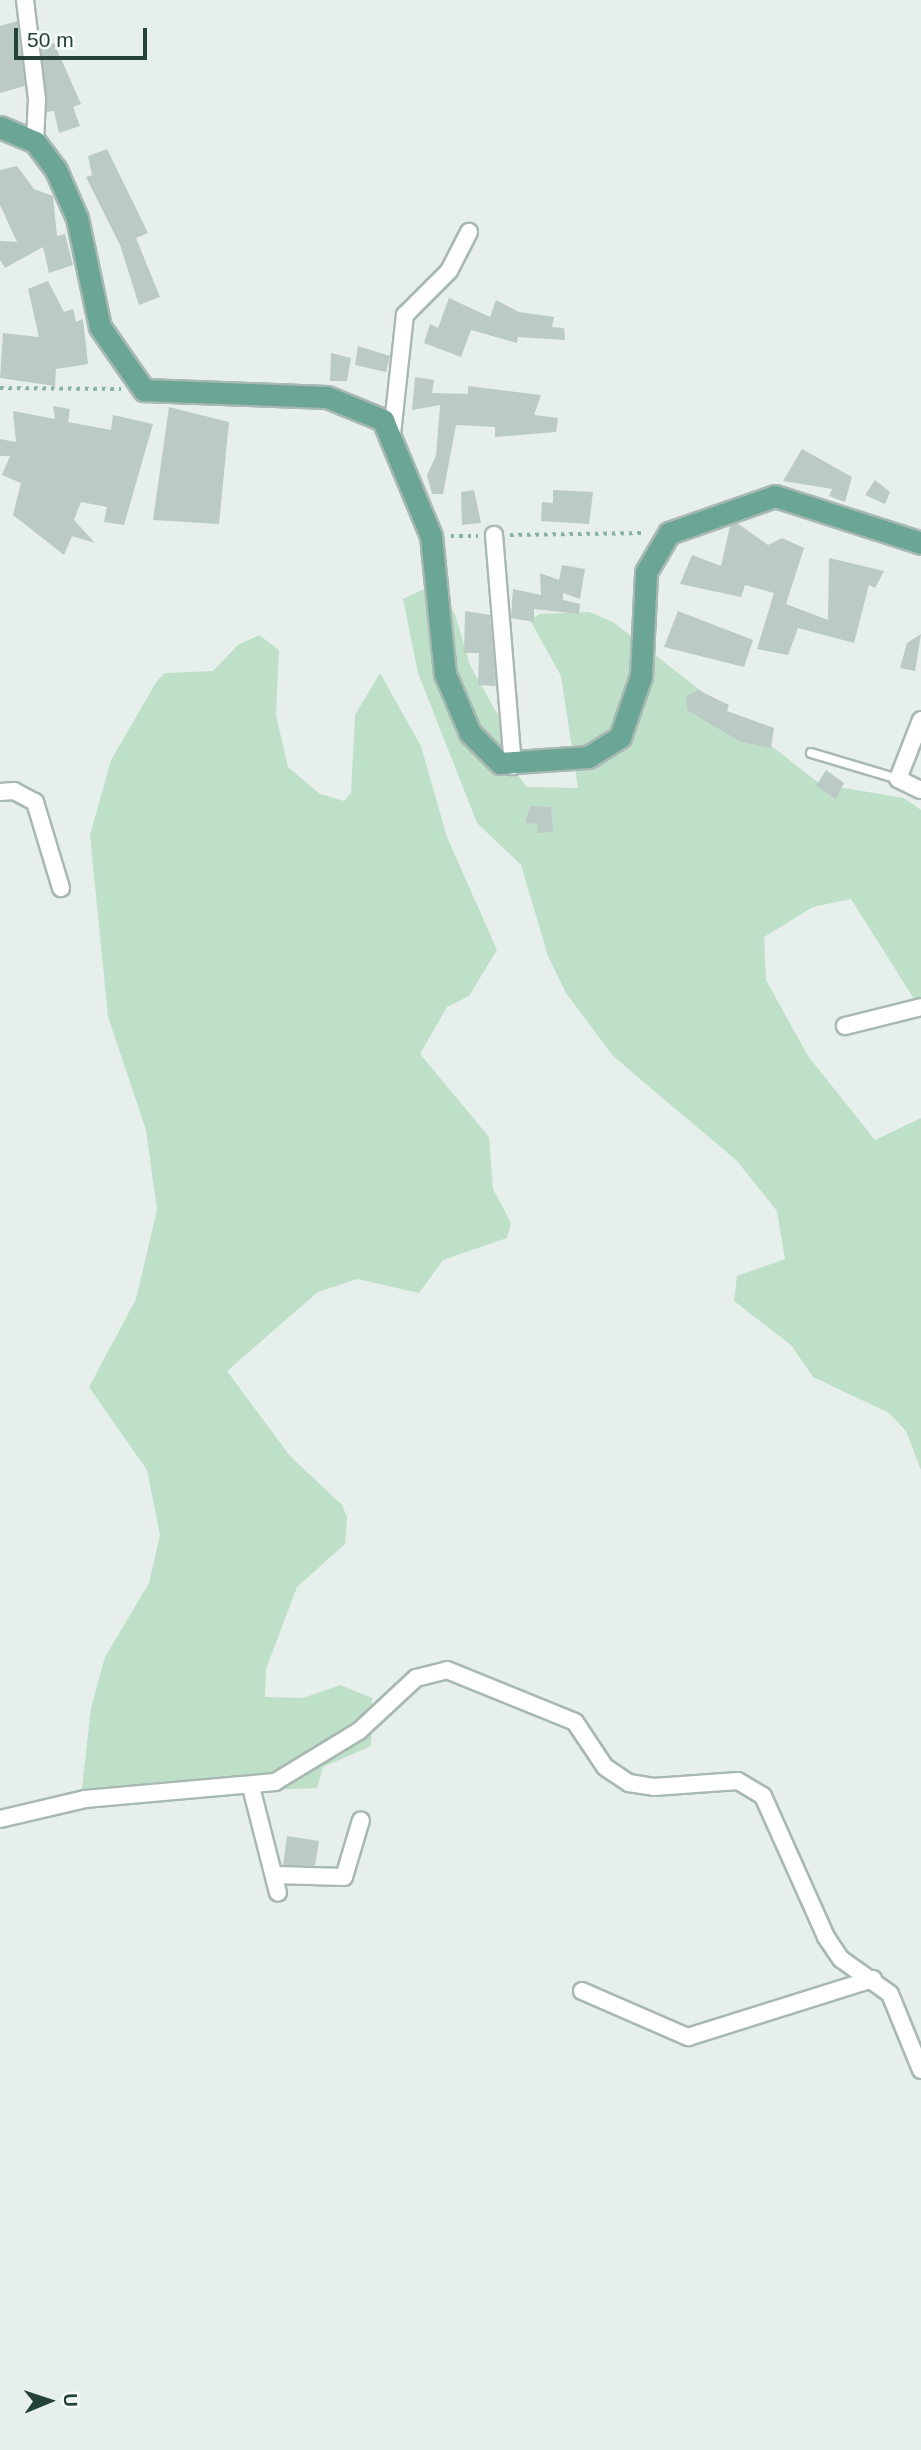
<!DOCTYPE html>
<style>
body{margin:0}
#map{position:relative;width:921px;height:2450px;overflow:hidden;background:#e6efeb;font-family:Helvetica,sans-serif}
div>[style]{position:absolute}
.green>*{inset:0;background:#bfe0c8}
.building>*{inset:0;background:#bbcac4}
.path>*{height:3.5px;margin-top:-1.75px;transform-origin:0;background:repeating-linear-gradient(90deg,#86b3a5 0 3.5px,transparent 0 8.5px)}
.roads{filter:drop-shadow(2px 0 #a8b8b2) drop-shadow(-2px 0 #a8b8b2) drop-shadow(0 2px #a8b8b2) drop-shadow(0 -2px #a8b8b2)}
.lane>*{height:8px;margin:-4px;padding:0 4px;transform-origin:4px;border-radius:4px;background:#fff}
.street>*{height:16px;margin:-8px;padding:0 8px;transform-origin:8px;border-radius:8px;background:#fff}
.primary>*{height:21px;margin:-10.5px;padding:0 10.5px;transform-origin:10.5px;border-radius:10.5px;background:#6aa596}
span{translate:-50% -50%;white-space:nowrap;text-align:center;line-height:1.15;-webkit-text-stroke:6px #f7fbf9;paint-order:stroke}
.north{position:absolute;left:14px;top:2366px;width:70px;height:70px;-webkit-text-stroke:5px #f7fbf9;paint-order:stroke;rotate:88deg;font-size:19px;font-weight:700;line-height:28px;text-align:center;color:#24423a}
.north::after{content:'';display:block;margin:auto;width:24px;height:32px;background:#24423a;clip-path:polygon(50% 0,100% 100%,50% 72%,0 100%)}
.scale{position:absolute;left:14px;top:28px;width:133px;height:32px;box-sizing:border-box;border:4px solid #24423a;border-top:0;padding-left:9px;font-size:21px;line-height:24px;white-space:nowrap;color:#24423a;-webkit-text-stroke:5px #f7fbf9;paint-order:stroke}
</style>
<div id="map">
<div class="green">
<i style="clip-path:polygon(426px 588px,439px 592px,455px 614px,470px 665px,503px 724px,511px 767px,527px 787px,578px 788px,561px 676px,530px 620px,540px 614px,589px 612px,613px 622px,820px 784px,904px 798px,921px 810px,921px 1010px,851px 899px,813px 907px,764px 937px,766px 980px,808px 1056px,875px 1140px,921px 1118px,921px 1470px,906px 1431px,889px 1413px,813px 1377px,791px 1345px,734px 1301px,737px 1276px,785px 1259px,777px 1211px,737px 1161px,613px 1056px,566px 993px,548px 956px,521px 865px,477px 823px,418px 673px,403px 599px)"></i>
<i style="clip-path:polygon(259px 635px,279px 650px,276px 715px,288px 767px,320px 794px,344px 801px,351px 793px,355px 715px,380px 673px,421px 746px,447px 837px,497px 950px,469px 996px,447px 1007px,420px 1054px,489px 1137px,493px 1189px,511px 1223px,507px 1238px,443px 1260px,419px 1293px,357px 1279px,318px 1292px,227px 1371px,290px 1456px,342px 1505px,347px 1517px,345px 1544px,297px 1587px,266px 1669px,265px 1697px,303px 1698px,340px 1685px,372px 1698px,371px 1746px,323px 1767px,317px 1788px,81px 1797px,91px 1708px,105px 1657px,149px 1583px,160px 1535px,147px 1470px,89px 1387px,136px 1299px,157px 1210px,146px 1130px,108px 1017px,90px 835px,111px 760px,157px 681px,165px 673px,213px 671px,238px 645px)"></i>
</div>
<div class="building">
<i style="clip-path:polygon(17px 21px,25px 86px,0 93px,0 26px)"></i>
<i style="clip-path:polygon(54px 43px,81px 104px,73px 107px,80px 126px,59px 133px,54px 111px,47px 112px,41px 48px)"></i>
<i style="clip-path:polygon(107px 149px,148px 233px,136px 238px,160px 297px,139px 305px,120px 245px,86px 177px,92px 175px,88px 156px)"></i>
<i style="clip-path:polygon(17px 166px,34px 189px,53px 196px,57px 236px,65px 234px,73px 265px,49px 273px,43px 247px,5px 268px,0 260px,0 241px,17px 242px,0 205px,0 170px)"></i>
<i style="clip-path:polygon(48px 281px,64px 312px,73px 309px,76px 322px,83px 319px,88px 364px,56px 369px,55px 386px,0 378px,3px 333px,39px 337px,28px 289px)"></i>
<i style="clip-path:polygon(449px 298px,490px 317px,496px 300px,519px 312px,554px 317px,552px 327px,564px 328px,565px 340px,518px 337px,517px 343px,471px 330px,461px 357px,424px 343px,430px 324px,438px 328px)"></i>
<i style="clip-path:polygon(358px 346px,390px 356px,386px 372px,355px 365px)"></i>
<i style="clip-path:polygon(331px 353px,351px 358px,347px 381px,330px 381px)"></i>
<i style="clip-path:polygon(415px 377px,434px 380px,432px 393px,468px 394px,468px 386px,541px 395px,534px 415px,558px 418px,556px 432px,495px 437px,495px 427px,456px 425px,443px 494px,432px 494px,427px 475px,436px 456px,440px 405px,412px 410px)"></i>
<i style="clip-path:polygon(53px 406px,70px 409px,68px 422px,111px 430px,113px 415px,153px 424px,124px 525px,104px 522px,107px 507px,81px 502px,74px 520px,95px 543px,72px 536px,64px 555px,13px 515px,21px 483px,2px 475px,10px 456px,0 456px,0 439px,16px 442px,13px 411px,55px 419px)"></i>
<i style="clip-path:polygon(169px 407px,229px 422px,219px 524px,153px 520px)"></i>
<i style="clip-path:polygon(802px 449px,852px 477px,845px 502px,829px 496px,832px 489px,783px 481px)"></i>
<i style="clip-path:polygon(875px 480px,890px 492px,885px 504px,865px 495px)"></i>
<i style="clip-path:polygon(474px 490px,481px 523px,462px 525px,461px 492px)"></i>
<i style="clip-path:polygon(553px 490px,593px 492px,589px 524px,541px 521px,542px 502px,553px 503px)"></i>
<i style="clip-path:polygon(737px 523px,768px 545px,782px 538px,804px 548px,786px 604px,828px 620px,829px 558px,884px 571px,875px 588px,869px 585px,854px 643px,798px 628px,788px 655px,757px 649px,774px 593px,745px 585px,741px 597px,680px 584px,692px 555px,721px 566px,730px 526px)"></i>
<i style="clip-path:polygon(562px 565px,585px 569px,580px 599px,563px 593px,563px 600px,580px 604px,579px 614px,534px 609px,534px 622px,511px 618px,513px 589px,541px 595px,540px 573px,559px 580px)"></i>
<i style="clip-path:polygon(465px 611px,490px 615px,496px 686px,478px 685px,479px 653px,464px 653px)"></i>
<i style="clip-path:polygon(678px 611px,753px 640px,744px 667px,664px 647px)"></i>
<i style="clip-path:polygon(921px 634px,915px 671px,900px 668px,907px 643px)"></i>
<i style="clip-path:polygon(698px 690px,729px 705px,727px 711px,774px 728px,771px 748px,741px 742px,687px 710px,686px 696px)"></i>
<i style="clip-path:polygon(826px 770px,844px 783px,836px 799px,816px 786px)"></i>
<i style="clip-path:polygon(530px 806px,551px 807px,553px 832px,537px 833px,538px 824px,525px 823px)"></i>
<i style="clip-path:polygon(287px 1836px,319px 1841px,315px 1866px,283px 1865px)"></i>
</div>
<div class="path">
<i style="left:0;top:388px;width:121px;rotate:0.5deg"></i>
<i style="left:510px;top:535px;width:136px;rotate:-0.8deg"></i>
<i style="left:451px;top:536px;width:27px"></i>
</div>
<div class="roads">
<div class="lane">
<i style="left:811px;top:753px;width:91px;rotate:16.6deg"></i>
</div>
<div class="street">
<i style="left:25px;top:0;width:100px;rotate:83.1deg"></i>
<i style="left:37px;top:99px;width:43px;rotate:92.7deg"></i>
<i style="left:392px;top:434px;width:120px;rotate:-83.8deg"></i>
<i style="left:405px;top:315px;width:62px;rotate:-45deg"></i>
<i style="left:449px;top:271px;width:44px;rotate:-62.9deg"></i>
<i style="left:494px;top:535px;width:232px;rotate:85.3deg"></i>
<i style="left:921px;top:720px;width:63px;rotate:111.3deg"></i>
<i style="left:898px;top:779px;width:25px;rotate:26deg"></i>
<i style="left:0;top:792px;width:14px;rotate:-4deg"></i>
<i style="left:14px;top:791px;width:24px;rotate:28deg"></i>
<i style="left:35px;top:802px;width:90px;rotate:73.2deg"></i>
<i style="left:845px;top:1026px;width:78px;rotate:-14deg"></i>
<i style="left:251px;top:1787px;width:109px;rotate:75.7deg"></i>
<i style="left:0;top:1819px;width:87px;rotate:-13.2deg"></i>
<i style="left:85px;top:1799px;width:191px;rotate:-5.1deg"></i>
<i style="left:275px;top:1782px;width:98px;rotate:-31.3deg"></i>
<i style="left:359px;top:1731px;width:78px;rotate:-42.9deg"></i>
<i style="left:416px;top:1678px;width:32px;rotate:-14deg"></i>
<i style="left:447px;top:1670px;width:138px;rotate:22.1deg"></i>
<i style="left:575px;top:1722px;width:54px;rotate:56.3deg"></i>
<i style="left:605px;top:1767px;width:29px;rotate:34deg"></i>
<i style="left:629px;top:1783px;width:25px;rotate:9deg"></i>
<i style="left:654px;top:1787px;width:84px;rotate:-4.1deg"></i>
<i style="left:738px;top:1781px;width:29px;rotate:31deg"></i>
<i style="left:763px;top:1796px;width:154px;rotate:65.9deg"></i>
<i style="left:826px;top:1937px;width:27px;rotate:56deg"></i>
<i style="left:841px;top:1959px;width:60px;rotate:35.5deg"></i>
<i style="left:890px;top:1994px;width:82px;rotate:67.8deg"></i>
<i style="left:275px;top:1875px;width:69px;rotate:1.7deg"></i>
<i style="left:344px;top:1877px;width:59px;rotate:-73.4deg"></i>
<i style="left:582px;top:1991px;width:116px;rotate:23.5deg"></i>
<i style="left:688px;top:2037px;width:194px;rotate:-17.4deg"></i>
</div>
<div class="primary">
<i style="left:0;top:127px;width:38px;rotate:23deg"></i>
<i style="left:35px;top:142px;width:35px;rotate:53deg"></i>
<i style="left:56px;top:170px;width:52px;rotate:66.4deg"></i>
<i style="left:77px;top:218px;width:111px;rotate:78.1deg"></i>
<i style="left:100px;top:327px;width:77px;rotate:55.1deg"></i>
<i style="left:144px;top:390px;width:183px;rotate:2.2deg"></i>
<i style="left:327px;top:397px;width:61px;rotate:22.3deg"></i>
<i style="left:383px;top:420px;width:126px;rotate:67.5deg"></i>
<i style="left:431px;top:536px;width:139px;rotate:84.2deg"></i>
<i style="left:445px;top:674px;width:64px;rotate:67deg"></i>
<i style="left:470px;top:733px;width:42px;rotate:45deg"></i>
<i style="left:500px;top:763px;width:88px;rotate:-3.9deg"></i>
<i style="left:588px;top:757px;width:38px;rotate:-32deg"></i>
<i style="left:620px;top:737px;width:65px;rotate:-71deg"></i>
<i style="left:641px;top:676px;width:104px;rotate:-87.2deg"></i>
<i style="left:646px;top:572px;width:45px;rotate:-59.5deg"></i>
<i style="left:669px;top:533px;width:112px;rotate:-19.2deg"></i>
<i style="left:775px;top:496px;width:153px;rotate:17.8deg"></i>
</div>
</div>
<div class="north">U</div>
<div class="scale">50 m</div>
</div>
